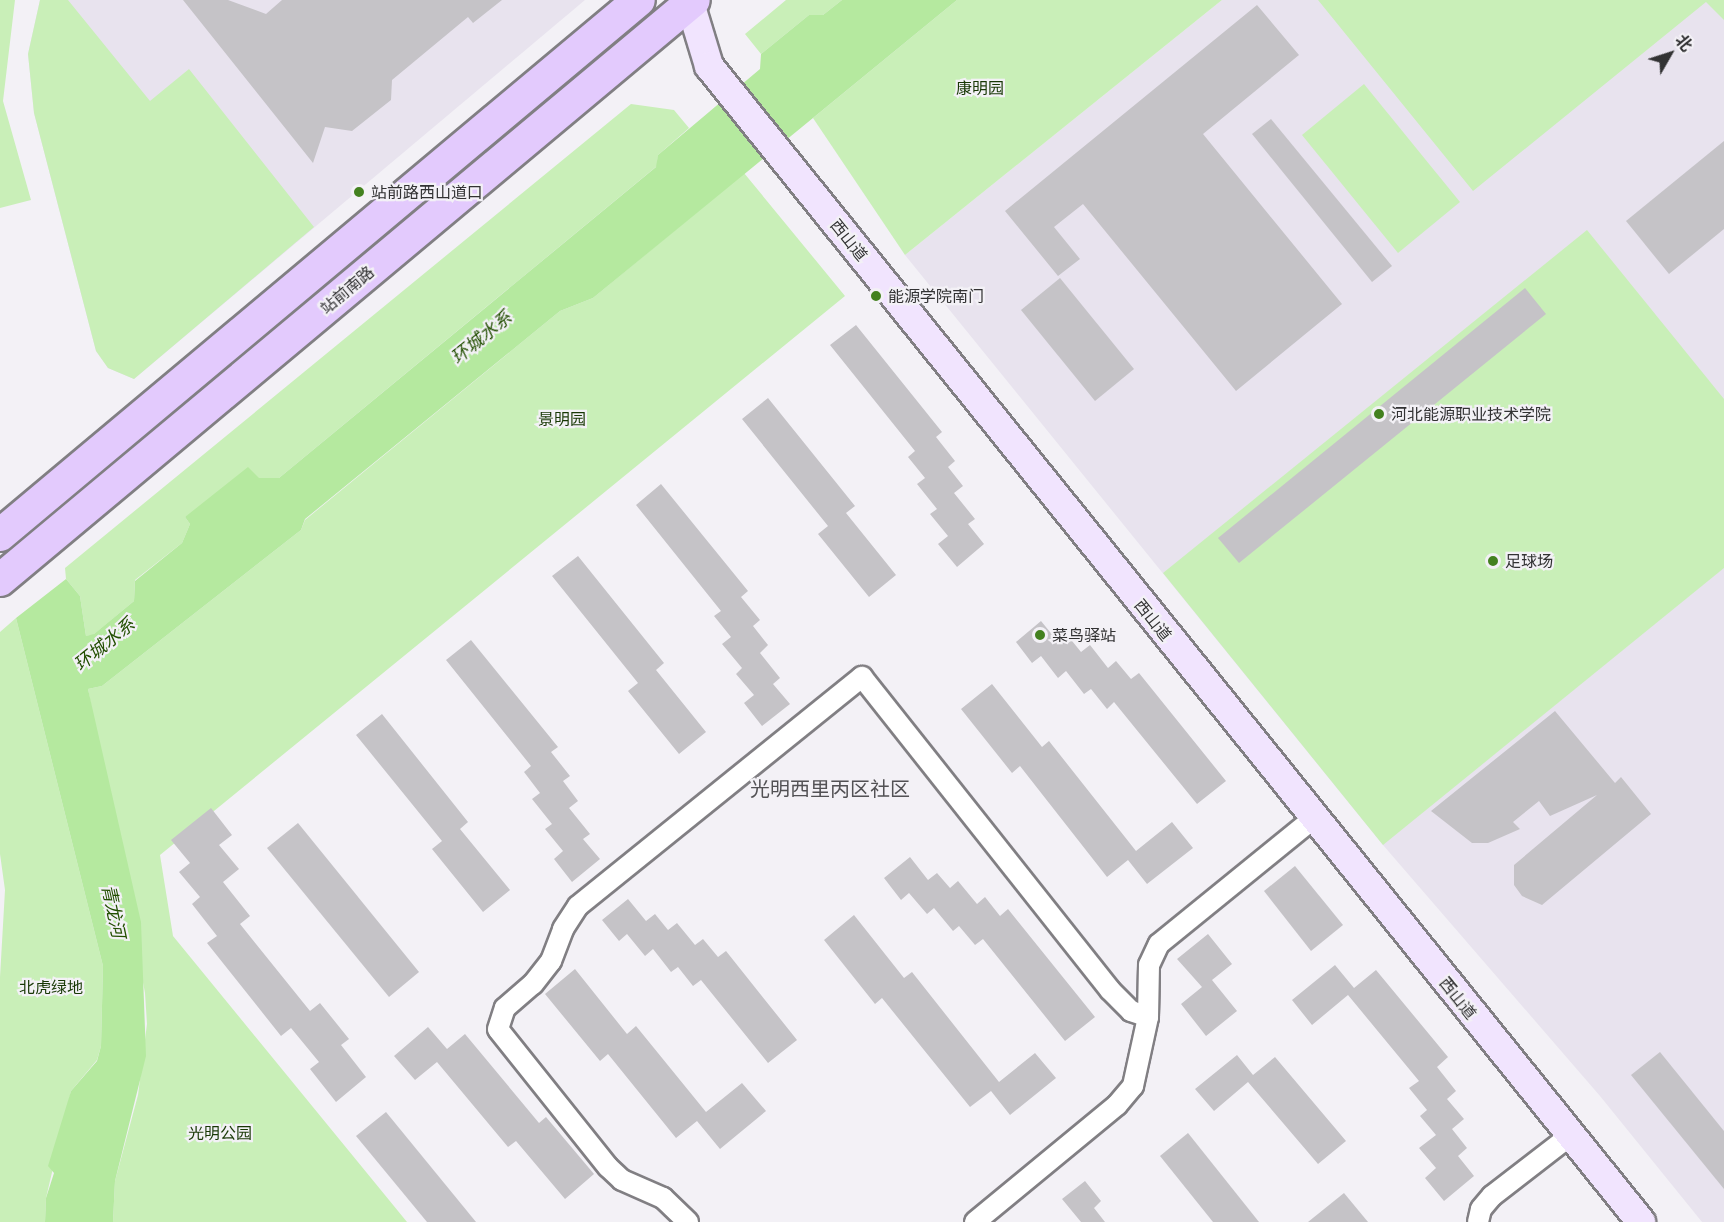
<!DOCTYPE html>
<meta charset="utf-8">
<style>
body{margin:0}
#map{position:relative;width:1724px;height:1222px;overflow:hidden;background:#f3f1f6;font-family:Lato,"Noto Sans SC",sans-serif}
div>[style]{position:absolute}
.built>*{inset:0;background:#e8e3ee}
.green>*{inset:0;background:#c9efb8}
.water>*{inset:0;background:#b5e99f}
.building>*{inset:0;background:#c5c3c7}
.roads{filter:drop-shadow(2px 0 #817f83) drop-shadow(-2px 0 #817f83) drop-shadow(0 2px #817f83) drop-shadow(0 -2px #817f83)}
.street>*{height:20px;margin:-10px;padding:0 10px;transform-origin:10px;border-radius:10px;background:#fff}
.secondary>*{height:28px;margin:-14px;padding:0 14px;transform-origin:14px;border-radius:14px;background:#f1e4fe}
.primary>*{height:32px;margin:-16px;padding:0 16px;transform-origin:16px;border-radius:16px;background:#e3cafd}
.dots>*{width:16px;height:16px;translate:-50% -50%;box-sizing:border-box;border:3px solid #f3f1f6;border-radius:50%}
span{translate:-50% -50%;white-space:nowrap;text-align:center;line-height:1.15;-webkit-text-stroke:4.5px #f3f1f6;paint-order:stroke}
.park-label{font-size:16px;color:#183805}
.poi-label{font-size:16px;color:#323233}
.left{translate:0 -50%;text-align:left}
.street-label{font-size:16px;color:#323233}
.water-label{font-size:18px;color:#224f01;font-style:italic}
.quarter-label{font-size:20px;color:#525154}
.north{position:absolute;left:1640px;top:24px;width:60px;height:60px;-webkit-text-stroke:4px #f3f1f6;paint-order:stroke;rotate:51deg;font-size:16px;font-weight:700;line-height:24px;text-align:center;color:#323233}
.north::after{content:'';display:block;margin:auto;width:21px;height:27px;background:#323233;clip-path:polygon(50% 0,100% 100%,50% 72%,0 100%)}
</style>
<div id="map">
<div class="built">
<i style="clip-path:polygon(40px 0,585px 0,134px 379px,108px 368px,96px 351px,34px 113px,28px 54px)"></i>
<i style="clip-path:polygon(1222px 0,1724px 0,1724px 1222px,1702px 1222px,1600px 1096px,1383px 845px,905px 255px)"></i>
</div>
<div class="green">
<i style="clip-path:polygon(0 0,15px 0,3px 101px,31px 200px,0 208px)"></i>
<i style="clip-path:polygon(40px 0,68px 0,150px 101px,189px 69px,314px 227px,134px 379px,108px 368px,96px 351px,34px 113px,28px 54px)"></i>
<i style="clip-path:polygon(786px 0,842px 0,823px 15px,809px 15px,761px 54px,745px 34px)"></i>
<i style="clip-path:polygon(957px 0,1222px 0,905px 255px,813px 118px)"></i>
<i style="clip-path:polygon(1318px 0,1724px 0,1724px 20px,1706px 2px,1473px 191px)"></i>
<i style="clip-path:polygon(1364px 84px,1460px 202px,1398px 253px,1302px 135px)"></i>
<i style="clip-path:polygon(631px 104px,674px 110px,689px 128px,658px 155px,657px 166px,279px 478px,258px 478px,185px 517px,190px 524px,182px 543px,135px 580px,134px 601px,93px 635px,86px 636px,80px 596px,66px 579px,65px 568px)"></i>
<i style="clip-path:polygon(744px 173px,845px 296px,160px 855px,173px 936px,407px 1222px,113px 1222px,115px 1181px,138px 1095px,147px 1024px,145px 993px,88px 689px,102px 686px,301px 530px,305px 520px,560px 311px,593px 298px)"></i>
<i style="clip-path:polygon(1587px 230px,1724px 399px,1724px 568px,1383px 845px,1163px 573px)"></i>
<i style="clip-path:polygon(16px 618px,103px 966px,101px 1046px,97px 1060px,71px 1091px,46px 1198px,45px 1222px,0 1222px,0 977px,5px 890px,0 854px,0 632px)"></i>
</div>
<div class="water">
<i style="clip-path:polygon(842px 0,957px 0,593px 298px,560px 311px,305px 519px,301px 530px,102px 686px,88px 689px,141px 922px,146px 1056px,115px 1181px,113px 1222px,45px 1222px,46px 1198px,54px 1173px,48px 1166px,71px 1091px,97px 1061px,101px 1046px,103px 966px,16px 618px,66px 579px,80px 596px,86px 636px,94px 634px,134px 601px,135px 581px,182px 543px,190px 524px,185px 517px,248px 467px,259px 478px,279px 478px,656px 167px,658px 155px,760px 69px,761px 54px,809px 15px,823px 15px)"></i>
</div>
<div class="building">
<i style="clip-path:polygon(183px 0,228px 0,266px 14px,282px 0,502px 0,473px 23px,468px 17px,392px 80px,391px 100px,352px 131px,325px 127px,313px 163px)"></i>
<i style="clip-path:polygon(1257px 5px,1299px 55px,1203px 134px,1342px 304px,1236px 391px,1083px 204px,1054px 227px,1080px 259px,1058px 276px,1005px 211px)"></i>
<i style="clip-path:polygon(1271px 119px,1392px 266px,1372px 282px,1252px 134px)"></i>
<i style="clip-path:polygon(1724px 141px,1724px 229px,1669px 274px,1626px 221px)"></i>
<i style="clip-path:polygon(1060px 278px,1134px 369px,1095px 401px,1021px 310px)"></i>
<i style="clip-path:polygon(1525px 288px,1546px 314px,1239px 563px,1218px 538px)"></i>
<i style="clip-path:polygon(856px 325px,942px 432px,936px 437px,955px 461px,948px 467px,963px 486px,954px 493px,975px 519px,968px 524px,984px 544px,957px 567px,938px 544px,948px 536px,930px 514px,937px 509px,917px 484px,925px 478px,908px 457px,915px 451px,830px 345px)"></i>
<i style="clip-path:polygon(768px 398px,855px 506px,846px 513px,896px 575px,869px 597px,818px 534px,828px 526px,742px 419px)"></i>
<i style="clip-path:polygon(661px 484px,748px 591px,741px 597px,760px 620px,753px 626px,768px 645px,760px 653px,780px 678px,773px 684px,790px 704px,762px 726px,744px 703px,754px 695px,736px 674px,742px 668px,722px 644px,731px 637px,714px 616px,721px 611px,636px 505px)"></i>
<i style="clip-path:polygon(578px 556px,664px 663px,656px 670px,706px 732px,679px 754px,628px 691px,638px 683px,552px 576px)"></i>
<i style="clip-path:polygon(1041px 621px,1059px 643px,1068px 636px,1081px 652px,1090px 645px,1108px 668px,1116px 661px,1131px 679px,1139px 673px,1226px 781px,1197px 804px,1114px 702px,1107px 709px,1091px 689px,1084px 694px,1066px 671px,1058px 678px,1041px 656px,1032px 663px,1016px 642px)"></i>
<i style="clip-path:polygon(471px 640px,558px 747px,551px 752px,570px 776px,563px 781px,578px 801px,569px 808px,590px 834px,583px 839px,600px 859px,572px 882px,554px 859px,563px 851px,545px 829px,552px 824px,532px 799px,540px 793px,524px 772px,531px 766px,446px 660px)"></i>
<i style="clip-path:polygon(992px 684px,1042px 747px,1049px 741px,1136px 851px,1172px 822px,1193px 848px,1147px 884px,1128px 860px,1107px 877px,1020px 766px,1012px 773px,961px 709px)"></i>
<i style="clip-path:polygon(1555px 711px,1615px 783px,1621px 777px,1651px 814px,1542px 905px,1522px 896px,1514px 885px,1514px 865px,1597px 795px,1550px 816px,1539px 801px,1513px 822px,1520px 829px,1488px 843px,1472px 843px,1431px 811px)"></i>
<i style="clip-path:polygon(382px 714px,468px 822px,460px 829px,510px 890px,483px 912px,432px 849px,442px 841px,356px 735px)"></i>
<i style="clip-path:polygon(211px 808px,232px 835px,219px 845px,239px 869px,223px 882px,250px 916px,240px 924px,310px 1011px,320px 1003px,349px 1039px,341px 1045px,366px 1077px,336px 1102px,310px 1069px,319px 1062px,291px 1028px,281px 1036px,207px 943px,217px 936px,192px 904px,200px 897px,179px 872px,190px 863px,171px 840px)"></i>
<i style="clip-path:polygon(298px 823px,419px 972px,389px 997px,267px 848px)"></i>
<i style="clip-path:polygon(910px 857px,928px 880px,937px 873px,950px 888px,958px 881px,977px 904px,985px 897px,1000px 916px,1008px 909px,1095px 1017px,1065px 1041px,983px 939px,975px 945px,959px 926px,953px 931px,934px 908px,927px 914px,909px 893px,901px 900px,884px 878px)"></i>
<i style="clip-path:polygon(1295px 866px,1343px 925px,1311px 951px,1264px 891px)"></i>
<i style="clip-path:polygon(628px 899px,646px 921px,655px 914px,668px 930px,677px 923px,695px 945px,703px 939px,718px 957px,726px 951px,797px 1040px,768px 1063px,701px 980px,693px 986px,678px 967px,671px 972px,653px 949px,645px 956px,627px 934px,619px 941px,602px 920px)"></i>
<i style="clip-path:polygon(854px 915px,904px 978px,912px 972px,999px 1082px,1035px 1053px,1056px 1078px,1010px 1115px,991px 1091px,970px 1107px,882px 998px,875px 1004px,824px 940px)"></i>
<i style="clip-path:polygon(1208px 934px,1232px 964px,1212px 980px,1237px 1011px,1206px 1036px,1181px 1004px,1202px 987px,1177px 959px)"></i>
<i style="clip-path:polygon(1335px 965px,1354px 988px,1376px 970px,1448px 1057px,1437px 1067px,1456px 1091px,1447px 1099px,1464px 1119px,1452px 1129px,1467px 1148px,1458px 1156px,1474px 1176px,1444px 1201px,1425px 1178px,1436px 1168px,1419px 1148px,1436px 1135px,1420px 1116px,1427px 1110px,1409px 1088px,1419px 1081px,1348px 995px,1312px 1025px,1292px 1000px)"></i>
<i style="clip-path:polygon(575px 969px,627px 1034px,636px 1026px,706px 1112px,742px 1083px,766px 1111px,720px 1149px,697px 1121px,676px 1138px,608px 1054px,600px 1061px,545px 994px)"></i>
<i style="clip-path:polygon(428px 1027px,447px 1049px,465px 1034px,539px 1123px,546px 1117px,594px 1174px,565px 1199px,516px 1141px,508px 1147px,437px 1062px,415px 1080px,394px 1056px)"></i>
<i style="clip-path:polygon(1660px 1052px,1724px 1131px,1724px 1189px,1631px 1075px)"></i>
<i style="clip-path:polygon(1237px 1055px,1253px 1075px,1275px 1057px,1346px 1141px,1318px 1164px,1248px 1082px,1214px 1111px,1195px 1089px)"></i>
<i style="clip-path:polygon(386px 1112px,476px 1222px,427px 1222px,356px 1136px)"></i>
<i style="clip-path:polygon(1188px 1133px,1259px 1222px,1213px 1222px,1160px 1156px)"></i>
<i style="clip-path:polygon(1085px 1181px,1101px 1201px,1094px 1208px,1105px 1222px,1081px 1222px,1062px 1199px)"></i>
<i style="clip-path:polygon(1344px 1193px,1368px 1222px,1308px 1222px)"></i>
</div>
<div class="roads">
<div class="street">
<i style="left:688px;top:1222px;width:35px;rotate:-136deg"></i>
<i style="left:663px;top:1198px;width:45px;rotate:-156.3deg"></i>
<i style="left:622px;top:1180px;width:19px;rotate:-137deg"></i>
<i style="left:608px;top:1167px;width:176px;rotate:-128.6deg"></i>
<i style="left:498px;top:1029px;width:22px;rotate:-72deg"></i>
<i style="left:505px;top:1008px;width:37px;rotate:-41deg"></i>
<i style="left:533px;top:984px;width:29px;rotate:-52deg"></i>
<i style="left:551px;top:961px;width:34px;rotate:-69deg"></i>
<i style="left:563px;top:929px;width:27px;rotate:-57deg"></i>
<i style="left:578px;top:906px;width:365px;rotate:-38.9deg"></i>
<i style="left:862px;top:677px;width:399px;rotate:51.6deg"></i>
<i style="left:1110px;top:990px;width:30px;rotate:45deg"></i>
<i style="left:1131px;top:1011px;width:18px;rotate:19deg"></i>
<i style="left:975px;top:1222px;width:184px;rotate:-39.5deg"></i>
<i style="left:1117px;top:1105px;width:25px;rotate:-50deg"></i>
<i style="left:1133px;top:1086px;width:71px;rotate:-77.7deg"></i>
<i style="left:1148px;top:1017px;width:52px;rotate:-88.9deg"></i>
<i style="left:1149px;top:965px;width:23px;rotate:-65deg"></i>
<i style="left:1159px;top:944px;width:198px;rotate:-39.1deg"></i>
<i style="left:1478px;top:1222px;width:13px;rotate:-77deg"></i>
<i style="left:1481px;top:1209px;width:17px;rotate:-50deg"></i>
<i style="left:1492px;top:1196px;width:100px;rotate:-37.7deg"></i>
</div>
<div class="secondary">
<i style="left:689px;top:0;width:69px;rotate:73.1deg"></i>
<i style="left:709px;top:66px;width:1485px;rotate:51.12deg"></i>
</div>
<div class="primary">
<i style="left:0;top:535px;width:833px;rotate:-39.94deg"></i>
<i style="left:0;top:580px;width:904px;rotate:-39.89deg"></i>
</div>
</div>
<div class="dots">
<i style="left:359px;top:192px;background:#43811f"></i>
<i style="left:876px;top:296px;background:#43811f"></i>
<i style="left:1379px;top:414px;background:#43811f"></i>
<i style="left:1493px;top:561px;background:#43811f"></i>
<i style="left:1040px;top:635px;background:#43811f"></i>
</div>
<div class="park-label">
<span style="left:980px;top:88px">康明园</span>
<span style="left:562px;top:419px">景明园</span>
<span style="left:51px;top:987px">北虎绿地</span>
<span style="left:220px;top:1133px">光明公园</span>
</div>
<div class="poi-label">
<span class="left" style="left:371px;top:192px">站前路西山道口</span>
<span class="left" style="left:888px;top:296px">能源学院南门</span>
<span class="left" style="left:1391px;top:414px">河北能源职业技术学院</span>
<span class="left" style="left:1505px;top:561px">足球场</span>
<span class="left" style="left:1052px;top:635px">菜鸟驿站</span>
</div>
<div class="street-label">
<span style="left:849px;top:240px;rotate:51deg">西山道</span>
<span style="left:347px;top:290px;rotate:-40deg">站前南路</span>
<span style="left:1153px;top:620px;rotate:51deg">西山道</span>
<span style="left:1458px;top:998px;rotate:51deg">西山道</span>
</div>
<div class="water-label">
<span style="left:481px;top:337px;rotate:-39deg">环城水系</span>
<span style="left:104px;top:644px;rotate:-39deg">环城水系</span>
<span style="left:114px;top:911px;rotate:78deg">青龙河</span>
</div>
<div class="quarter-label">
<span style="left:830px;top:788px">光明西里丙区社区</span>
</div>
<div class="north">北</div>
</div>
